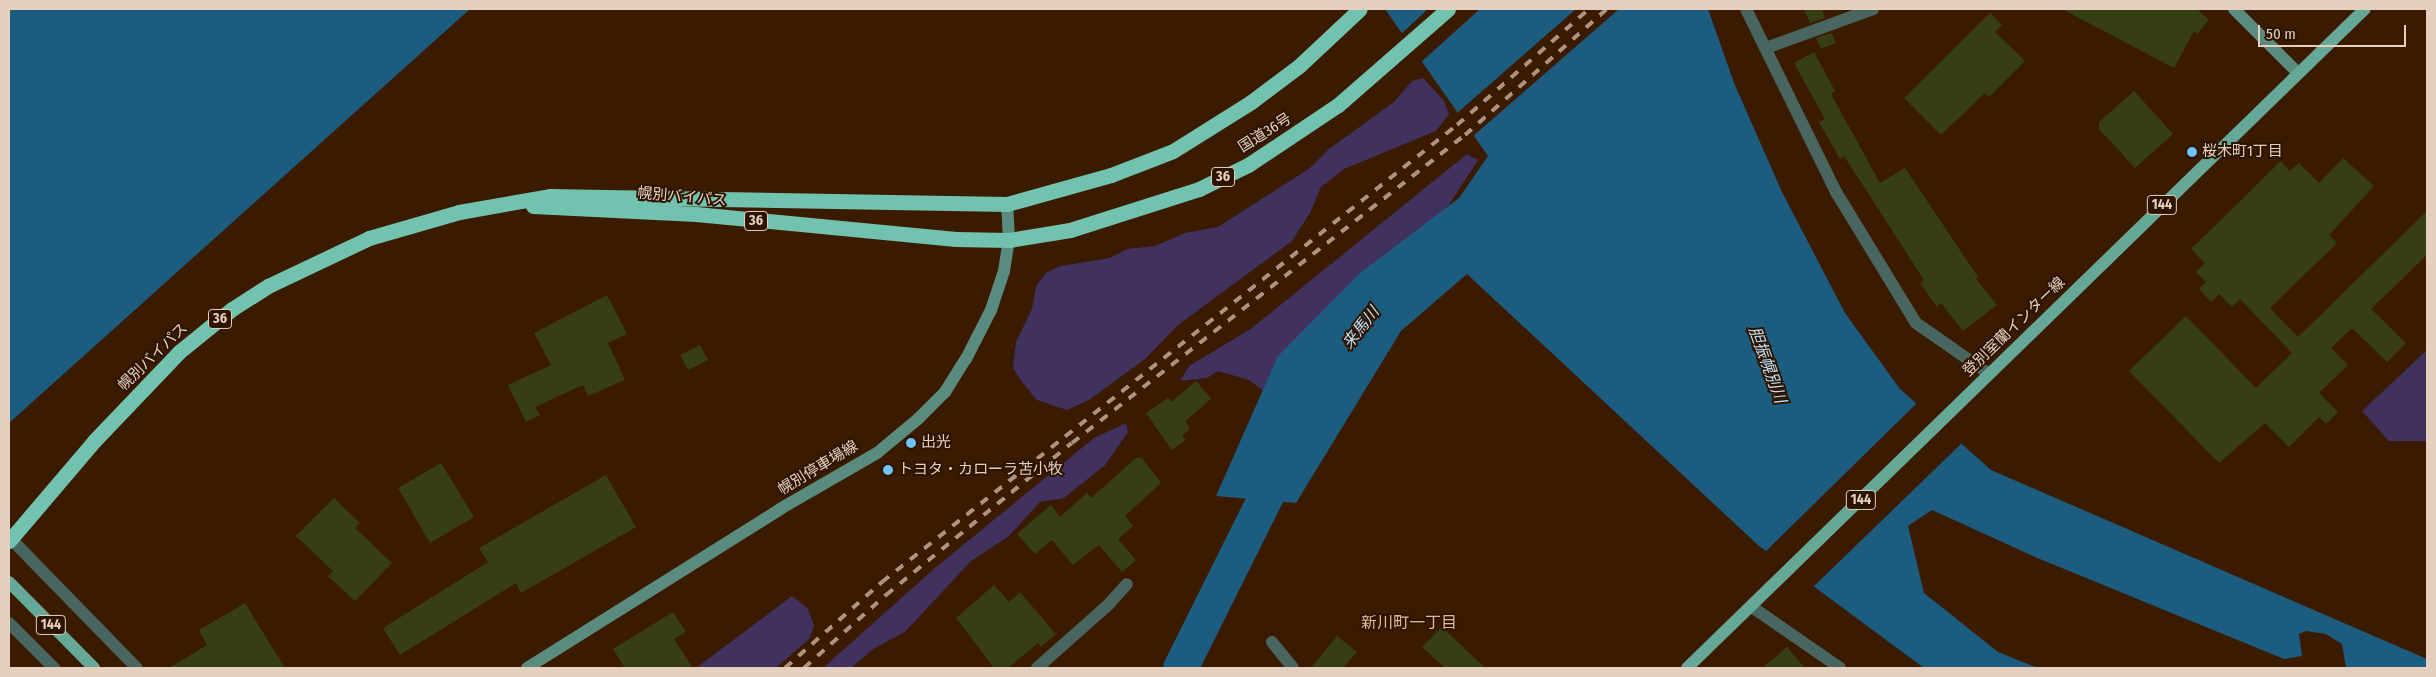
<!DOCTYPE html>
<meta charset="utf-8">
<style>
body{margin:0}
#map{position:relative;width:2436px;height:677px;overflow:hidden;background:#3b1b00;font-family:"Fira Sans Condensed","Noto Sans JP",sans-serif}
div>[style]{position:absolute}
.green>*{inset:0;background:#40315e}
.water>*{inset:0;background:#1c5c7f}
.pier>*{inset:0;background:#3b1b00}
.river>*{height:35px;margin:-17.5px;padding:0 17.5px;transform-origin:17.5px;border-radius:17.5px;background:#1c5c7f}
.building>*{inset:0;background:#383e13}
.street>*{height:12px;margin:-6px;padding:0 6px;transform-origin:6px;border-radius:6px;background:#48665f}
.secondary>*{height:12px;margin:-6px;padding:0 6px;transform-origin:6px;border-radius:6px;background:#598c7f}
.primary>*{height:12px;margin:-6px;padding:0 6px;transform-origin:6px;border-radius:6px;background:#66a898}
.highway>*{height:15px;margin:-7.5px;padding:0 7.5px;transform-origin:7.5px;border-radius:7.5px;background:#71c2af}
.rail>*{height:4px;margin-top:-2px;transform-origin:0;background:repeating-linear-gradient(90deg,#ad9481 0 9px,transparent 0 18px)}
.dots>*{width:14px;height:14px;translate:-50% -50%;box-sizing:border-box;border:2px solid #2c1401;border-radius:50%}
span{translate:-50% -50%;white-space:nowrap;text-align:center;line-height:1.15;-webkit-text-stroke:4px #2c1401;paint-order:stroke}
.shield-label span{padding:1px 4px;background:#2c1401;border:1px solid;border-radius:4px;-webkit-text-stroke-width:0}
.shield-label{font-size:14px;color:#e5d0c0;font-weight:700}
.street-label{font-size:15px;color:#e5d0c0}
.poi-label{font-size:15px;color:#e5d0c0}
.left{translate:0 -50%;text-align:left}
.water-label{font-size:16px;color:#bfe0f6;font-style:italic}
.neighbourhood-label{font-size:16px;color:#e2b799}
.frame{position:absolute;inset:0;border:10px solid #e5d0c0;pointer-events:none}
.scale{position:absolute;left:2258px;top:25px;width:148px;height:22px;box-sizing:border-box;border:2px solid #e5d0c0;border-top:0;padding-left:6px;font-size:15px;line-height:18px;white-space:nowrap;color:#e5d0c0;-webkit-text-stroke:4px #2c1401;paint-order:stroke}
</style>
<div id="map">
<div class="green">
<i style="clip-path:polygon(1423px 78px,1444px 101px,1449px 114px,1436px 131px,1344px 169px,1321px 187px,1310px 213px,1292px 241px,1178px 325px,1145px 359px,1089px 400px,1067px 410px,1037px 400px,1022px 382px,1013px 368px,1016px 342px,1032px 309px,1036px 286px,1046px 273px,1060px 266px,1110px 258px,1127px 249px,1155px 246px,1185px 233px,1218px 227px,1310px 168px,1329px 149px,1394px 102px,1412px 81px)"></i>
<i style="clip-path:polygon(1467px 154px,1478px 160px,1434px 228px,1269px 395px,1249px 380px,1218px 371px,1207px 378px,1180px 381px,1189px 366px,1252px 328px)"></i>
<i style="clip-path:polygon(2427px 350px,2427px 441px,2389px 441px,2362px 411px)"></i>
<i style="clip-path:polygon(1126px 423px,1128px 432px,1105px 465px,1064px 498px,1040px 502px,1009px 536px,971px 561px,905px 632px,873px 649px,851px 668px,823px 668px,935px 568px,1094px 438px)"></i>
<i style="clip-path:polygon(792px 596px,808px 609px,814px 626px,810px 638px,776px 668px,696px 668px)"></i>
</div>
<div class="water">
<i style="clip-path:polygon(9px 9px,470px 9px,9px 423px)"></i>
<i style="clip-path:polygon(1385px 9px,1708px 9px,1734px 83px,1782px 192px,1845px 313px,1900px 389px,1991px 470px,2427px 659px,2427px 668px,2346px 668px,2342px 644px,2326px 634px,2306px 631px,2299px 634px,2302px 656px,2284px 659px,2035px 557px,1932px 510px,1908px 526px,1924px 593px,1998px 652px,2038px 668px,1924px 668px,1759px 546px,1467px 274px,1401px 331px,1296px 503px,1216px 496px,1278px 356px,1360px 273px,1459px 198px,1488px 156px)"></i>
</div>
<div class="pier">
<i style="clip-path:polygon(1428px 9px,1480px 9px,1420px 63px,1400px 35px)"></i>
<i style="clip-path:polygon(1576px 9px,1619px 9px,1472px 137px,1456px 114px)"></i>
<i style="clip-path:polygon(1918px 402px,1963px 442px,1811px 589px,1764px 553px)"></i>
</div>
<div class="river">
<i style="left:1180px;top:668px;width:236px;rotate:-63.5deg"></i>
</div>
<div class="building">
<i style="clip-path:polygon(1804px 9px,1822px 9px,1825px 18px,1810px 23px)"></i>
<i style="clip-path:polygon(2062px 9px,2197px 9px,2209px 20px,2197px 34px,2194px 31px,2174px 68px)"></i>
<i style="clip-path:polygon(1990px 13px,2002px 25px,1995px 32px,2025px 61px,1989px 97px,1985px 93px,1941px 135px,1904px 98px)"></i>
<i style="clip-path:polygon(1831px 33px,1836px 43px,1821px 49px,1816px 38px)"></i>
<i style="clip-path:polygon(1814px 52px,1835px 91px,1831px 94px,1880px 183px,1905px 168px,1978px 277px,1976px 279px,1997px 305px,1963px 331px,1941px 303px,1937px 307px,1920px 283px,1924px 280px,1844px 156px,1840px 159px,1819px 122px,1825px 119px,1794px 63px)"></i>
<i style="clip-path:polygon(2134px 91px,2173px 134px,2135px 168px,2099px 129px,2099px 122px)"></i>
<i style="clip-path:polygon(2343px 158px,2374px 186px,2329px 235px,2337px 243px,2270px 308px,2298px 337px,2427px 211px,2427px 255px,2371px 309px,2406px 343px,2387px 362px,2352px 328px,2331px 348px,2348px 365px,2319px 393px,2338px 412px,2326px 424px,2319px 417px,2289px 447px,2265px 423px,2219px 463px,2129px 371px,2186px 316px,2256px 388px,2292px 353px,2240px 299px,2232px 307px,2219px 294px,2211px 302px,2199px 289px,2206px 282px,2196px 272px,2205px 263px,2191px 249px,2281px 161px,2290px 171px,2299px 163px,2319px 183px)"></i>
<i style="clip-path:polygon(607px 295px,627px 334px,608px 343px,625px 380px,588px 396px,583px 385px,535px 407px,540px 415px,526px 422px,508px 385px,551px 365px,534px 333px)"></i>
<i style="clip-path:polygon(700px 345px,708px 360px,688px 370px,680px 355px)"></i>
<i style="clip-path:polygon(1196px 381px,1211px 399px,1185px 421px,1190px 429px,1182px 435px,1186px 440px,1172px 450px,1146px 413px,1168px 398px,1171px 402px)"></i>
<i style="clip-path:polygon(1136px 458px,1142px 458px,1161px 483px,1125px 516px,1133px 526px,1118px 539px,1136px 560px,1122px 572px,1099px 545px,1073px 565px,1052px 540px,1035px 554px,1017px 534px,1051px 505px,1060px 517px,1087px 493px,1091px 498px)"></i>
<i style="clip-path:polygon(441px 463px,474px 517px,430px 543px,398px 488px)"></i>
<i style="clip-path:polygon(606px 475px,636px 527px,521px 593px,516px 583px,400px 655px,383px 628px,488px 562px,479px 548px)"></i>
<i style="clip-path:polygon(334px 498px,360px 523px,355px 528px,392px 563px,355px 601px,328px 576px,333px 571px,296px 536px)"></i>
<i style="clip-path:polygon(994px 585px,1009px 602px,1020px 592px,1056px 634px,1041px 647px,1038px 643px,1008px 668px,994px 668px,956px 618px)"></i>
<i style="clip-path:polygon(245px 603px,285px 668px,169px 668px,207px 645px,199px 630px)"></i>
<i style="clip-path:polygon(673px 612px,686px 632px,674px 639px,693px 668px,625px 668px,613px 649px)"></i>
<i style="clip-path:polygon(1442px 627px,1485px 668px,1445px 668px,1422px 647px)"></i>
<i style="clip-path:polygon(1337px 636px,1357px 652px,1343px 668px,1311px 668px)"></i>
<i style="clip-path:polygon(1787px 647px,1805px 668px,1762px 668px)"></i>
</div>
<div class="street">
<i style="left:1746px;top:9px;width:204px;rotate:63.8deg"></i>
<i style="left:1836px;top:192px;width:153px;rotate:58.6deg"></i>
<i style="left:1916px;top:323px;width:89px;rotate:34.9deg"></i>
<i style="left:1766px;top:48px;width:114px;rotate:-20deg"></i>
<i style="left:11px;top:539px;width:180px;rotate:45.7deg"></i>
<i style="left:1752px;top:607px;width:107px;rotate:34.7deg"></i>
<i style="left:9px;top:623px;width:64px;rotate:45deg"></i>
<i style="left:1272px;top:642px;width:33px;rotate:51deg"></i>
<i style="left:1037px;top:668px;width:95px;rotate:-41.6deg"></i>
<i style="left:1108px;top:605px;width:28px;rotate:-48deg"></i>
</div>
<div class="secondary">
<i style="left:2234px;top:9px;width:91px;rotate:45deg"></i>
<i style="left:527px;top:668px;width:299px;rotate:-32.1deg"></i>
<i style="left:780px;top:509px;width:112px;rotate:-30deg"></i>
<i style="left:877px;top:453px;width:53px;rotate:-39.7deg"></i>
<i style="left:918px;top:419px;width:38px;rotate:-45deg"></i>
<i style="left:945px;top:392px;width:39px;rotate:-58deg"></i>
<i style="left:966px;top:359px;width:55px;rotate:-63deg"></i>
<i style="left:991px;top:310px;width:41px;rotate:-71.6deg"></i>
<i style="left:1004px;top:271px;width:31px;rotate:-81deg"></i>
<i style="left:1009px;top:240px;width:36px;rotate:-93deg"></i>
</div>
<div class="primary">
<i style="left:9px;top:582px;width:121px;rotate:45.3deg"></i>
<i style="left:1687px;top:668px;width:945px;rotate:-44.19deg"></i>
</div>
<div class="highway">
<i style="left:533px;top:206px;width:163px;rotate:2.8deg"></i>
<i style="left:696px;top:214px;width:261px;rotate:5.5deg"></i>
<i style="left:956px;top:239px;width:53px;rotate:1.1deg"></i>
<i style="left:1009px;top:240px;width:62px;rotate:-9.3deg"></i>
<i style="left:1070px;top:230px;width:135px;rotate:-17.6deg"></i>
<i style="left:1199px;top:189px;width:55px;rotate:-26.1deg"></i>
<i style="left:1248px;top:165px;width:108px;rotate:-33.7deg"></i>
<i style="left:1338px;top:105px;width:146px;rotate:-41.1deg"></i>
<i style="left:9px;top:541px;width:131px;rotate:-49.6deg"></i>
<i style="left:94px;top:441px;width:123px;rotate:-46.3deg"></i>
<i style="left:179px;top:352px;width:68px;rotate:-39.1deg"></i>
<i style="left:232px;top:309px;width:43px;rotate:-32.6deg"></i>
<i style="left:268px;top:286px;width:112px;rotate:-25.4deg"></i>
<i style="left:369px;top:238px;width:94px;rotate:-16.1deg"></i>
<i style="left:459px;top:212px;width:92px;rotate:-10deg"></i>
<i style="left:550px;top:196px;width:457px;rotate:1deg"></i>
<i style="left:1007px;top:204px;width:108px;rotate:-15.6deg"></i>
<i style="left:1111px;top:175px;width:66px;rotate:-21.2deg"></i>
<i style="left:1173px;top:151px;width:92px;rotate:-32.1deg"></i>
<i style="left:1251px;top:102px;width:60px;rotate:-36.9deg"></i>
<i style="left:1299px;top:66px;width:83px;rotate:-43.1deg"></i>
</div>
<div class="rail">
<i style="left:785px;top:668px;width:130px;rotate:-41.6deg"></i>
<i style="left:882px;top:582px;width:734px;rotate:-38.48deg"></i>
<i style="left:1457px;top:125px;width:176px;rotate:-41.3deg"></i>
<i style="left:804px;top:668px;width:110px;rotate:-41.7deg"></i>
<i style="left:886px;top:595px;width:240px;rotate:-39.3deg"></i>
<i style="left:1072px;top:443px;width:499px;rotate:-38.1deg"></i>
<i style="left:1465px;top:135px;width:190px;rotate:-41.6deg"></i>
</div>
<div class="dots">
<i style="left:2192px;top:152px;background:#6fc2f4"></i>
<i style="left:911px;top:443px;background:#6fc2f4"></i>
<i style="left:888px;top:470px;background:#6fc2f4"></i>
</div>
<div class="shield-label">
<span style="left:1223px;top:177px">36</span>
<span style="left:2162px;top:205px">144</span>
<span style="left:756px;top:221px">36</span>
<span style="left:220px;top:319px">36</span>
<span style="left:1861px;top:500px">144</span>
<span style="left:51px;top:625px">144</span>
</div>
<div class="street-label">
<span style="left:1265px;top:133px;rotate:-32deg">国道36号</span>
<span style="left:682px;top:197px;rotate:5deg">幌別バイパス</span>
<span style="left:2014px;top:327px;rotate:-44deg">登別室蘭インター線</span>
<span style="left:153px;top:357px;rotate:-44deg">幌別バイパス</span>
<span style="left:818px;top:468px;rotate:-31deg">幌別停車場線</span>
</div>
<div class="poi-label">
<span class="left" style="left:2202px;top:152px">桜木町1丁目</span>
<span class="left" style="left:921px;top:443px">出光</span>
<span class="left" style="left:898px;top:470px">トヨタ・カローラ苫小牧</span>
</div>
<div class="water-label">
<span style="left:1361px;top:328px;rotate:-52deg">来馬川</span>
<span style="left:1767px;top:365px;rotate:70deg">胆振幌別川</span>
</div>
<div class="neighbourhood-label">
<span style="left:1409px;top:623px">新川町一丁目</span>
</div>
<div class="frame"></div>
<div class="scale">50 m</div>
</div>
